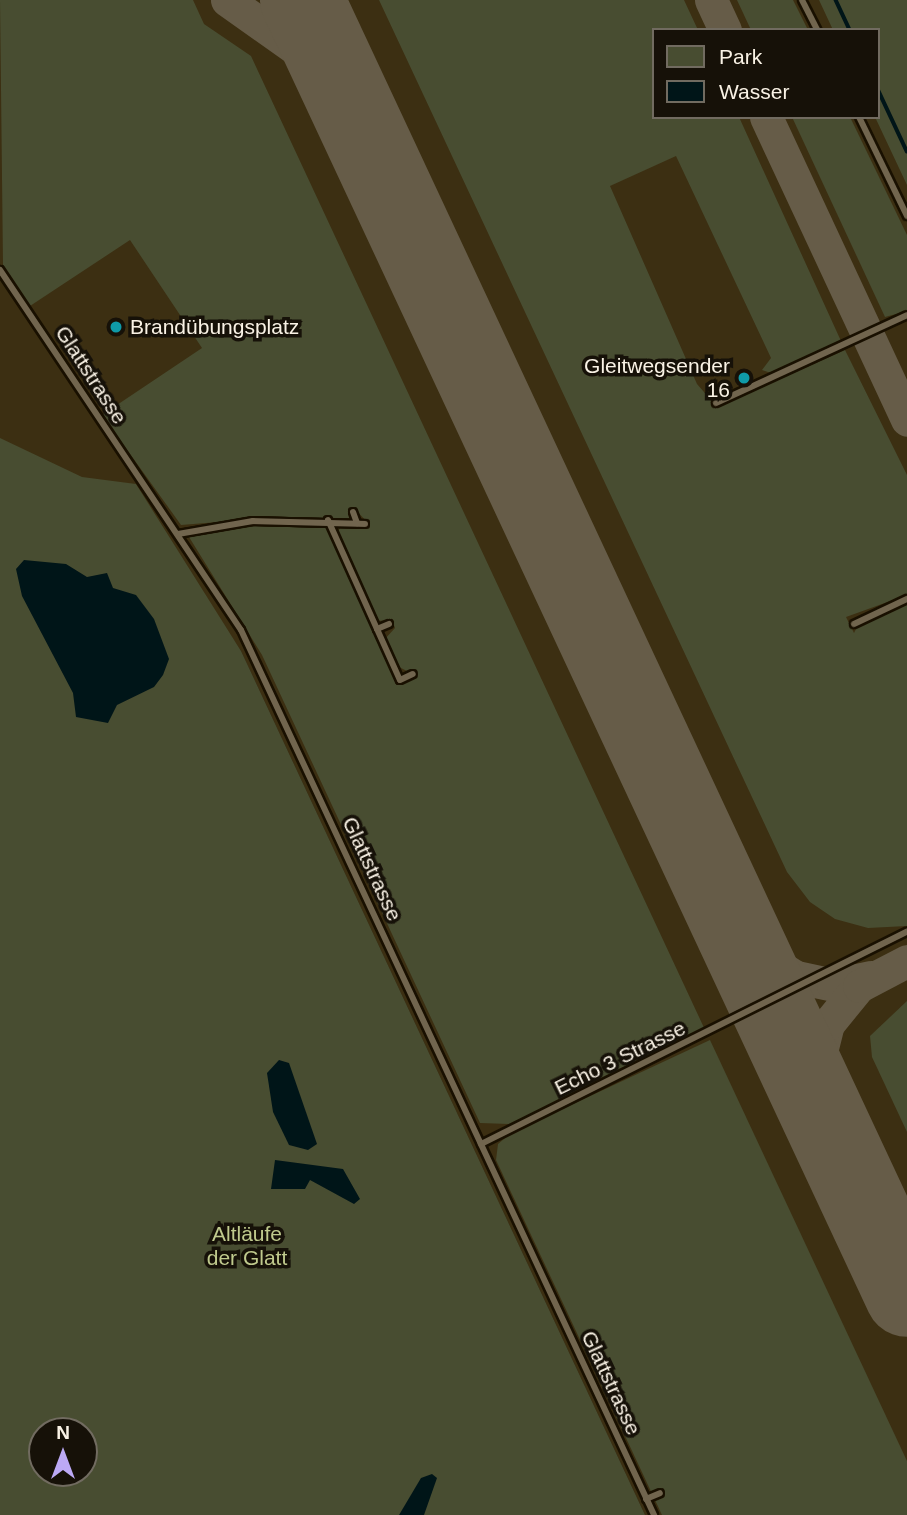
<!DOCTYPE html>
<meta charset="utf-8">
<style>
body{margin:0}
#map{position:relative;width:907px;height:1515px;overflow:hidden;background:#322712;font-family:Helvetica,sans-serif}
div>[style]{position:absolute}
.built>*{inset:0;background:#3c2f12}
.green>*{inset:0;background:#484d31}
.water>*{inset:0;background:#001518}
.stream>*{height:3.5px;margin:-1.75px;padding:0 1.75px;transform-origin:1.75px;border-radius:1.75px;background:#001518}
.taxiway>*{height:33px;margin:-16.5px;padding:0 16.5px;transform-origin:16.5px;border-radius:16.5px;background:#665c48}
.runway>*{height:84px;margin:-42px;padding:0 42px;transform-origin:42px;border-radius:42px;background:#665c48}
.roads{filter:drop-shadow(2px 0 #191000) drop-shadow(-2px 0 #191000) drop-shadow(0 2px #191000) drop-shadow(0 -2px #191000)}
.service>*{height:6px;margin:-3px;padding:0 3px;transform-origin:3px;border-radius:3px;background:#71654e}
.dots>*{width:19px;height:19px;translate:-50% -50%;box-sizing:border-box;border:4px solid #161108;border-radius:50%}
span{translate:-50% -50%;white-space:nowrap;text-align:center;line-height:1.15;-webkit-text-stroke:7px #161108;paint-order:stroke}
.poi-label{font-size:21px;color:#f9f2e5}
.left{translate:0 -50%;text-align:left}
.right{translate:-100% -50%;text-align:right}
.street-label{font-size:21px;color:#f9f2e5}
.park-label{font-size:21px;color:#c0ca8d}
.legend{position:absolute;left:652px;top:28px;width:228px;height:91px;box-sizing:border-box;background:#161108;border:2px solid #716b60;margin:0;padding:9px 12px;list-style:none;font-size:21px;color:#f9f2e5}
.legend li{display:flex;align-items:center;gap:14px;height:35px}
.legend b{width:35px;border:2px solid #716b60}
.north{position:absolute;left:28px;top:1417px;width:70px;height:70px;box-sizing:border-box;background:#161108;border:2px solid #716b60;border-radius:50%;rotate:0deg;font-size:19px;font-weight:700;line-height:28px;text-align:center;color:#f9f2e5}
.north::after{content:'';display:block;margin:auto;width:24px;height:32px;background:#bca9f5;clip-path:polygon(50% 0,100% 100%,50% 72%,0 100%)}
</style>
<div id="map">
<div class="built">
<i style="clip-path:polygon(evenodd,0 0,907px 0,907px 1515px,645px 1515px,241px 651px,158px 527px,0 517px,0 0,653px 30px,877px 30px,877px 117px,653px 117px,653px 30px)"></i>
</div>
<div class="green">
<i style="clip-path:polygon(0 0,193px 0,204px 24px,251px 56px,706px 1032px,509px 1124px,480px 1123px,262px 655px,189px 537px,253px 524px,326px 526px,399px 684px,417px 676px,395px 665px,384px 640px,395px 628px,392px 620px,375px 621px,336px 534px,343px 524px,367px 522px,354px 508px,353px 520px,279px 517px,181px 525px,102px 415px,202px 348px,130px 240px,30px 306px,3px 265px)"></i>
<i style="clip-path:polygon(379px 0,684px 0,698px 30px,653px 30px,653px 117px,739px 117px,841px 341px,774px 374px,762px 370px,771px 358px,676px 156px,610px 186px,697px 384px,717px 407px,845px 350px,907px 475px,907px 595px,846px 617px,854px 633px,858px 625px,907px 602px,907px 926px,868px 928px,835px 919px,810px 902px,787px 872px)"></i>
<i style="clip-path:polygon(737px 0,793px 0,808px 30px,751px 30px)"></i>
<i style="clip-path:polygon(819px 0,907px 0,907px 185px,875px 117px,877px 30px,833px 30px)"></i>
<i style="clip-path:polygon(792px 117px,850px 117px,907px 235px,907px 311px,885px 317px)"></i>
<i style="clip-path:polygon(evenodd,0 438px,82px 477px,136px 484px,241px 651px,645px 1515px,0 1515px,0 438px,42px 1431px,84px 1431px,84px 1473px,42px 1473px,42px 1431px)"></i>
<i style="clip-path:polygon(907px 1001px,907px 1132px,872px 1057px,870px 1036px)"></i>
<i style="clip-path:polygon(710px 1040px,907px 1461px,907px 1515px,662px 1515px,496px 1160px,498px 1144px,511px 1133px)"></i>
</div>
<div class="water">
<i style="clip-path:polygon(24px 560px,66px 564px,87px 577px,107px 573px,113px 588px,136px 595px,154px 619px,169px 659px,163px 675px,154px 687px,117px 705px,108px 723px,76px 717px,73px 693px,22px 596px,16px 569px)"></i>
<i style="clip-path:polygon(279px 1060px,289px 1063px,317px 1144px,308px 1150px,289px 1145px,273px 1112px,267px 1073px)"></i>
<i style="clip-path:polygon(275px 1160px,343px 1169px,360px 1199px,354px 1204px,310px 1180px,305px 1189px,271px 1189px)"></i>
<i style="clip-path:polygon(432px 1474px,437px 1478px,424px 1515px,399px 1515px,421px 1478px)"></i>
</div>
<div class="stream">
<i style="left:836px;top:0;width:33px;rotate:65deg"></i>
<i style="left:877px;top:87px;width:71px;rotate:64.9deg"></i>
</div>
<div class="taxiway">
<i style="left:227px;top:0;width:121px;rotate:35.3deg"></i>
<i style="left:326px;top:70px;width:33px;rotate:51deg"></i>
<i style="left:302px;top:0;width:11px;rotate:63deg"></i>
<i style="left:711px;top:0;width:33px;rotate:65deg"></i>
<i style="left:766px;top:117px;width:334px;rotate:65deg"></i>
<i style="left:732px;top:920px;width:45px;rotate:50.4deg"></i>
<i style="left:761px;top:955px;width:41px;rotate:32.2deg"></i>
<i style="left:796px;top:977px;width:38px;rotate:12deg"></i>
<i style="left:833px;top:985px;width:39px;rotate:-12deg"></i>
<i style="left:826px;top:1121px;width:54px;rotate:-99.6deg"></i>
<i style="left:817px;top:1068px;width:45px;rotate:-76deg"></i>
<i style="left:828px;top:1024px;width:49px;rotate:-50.8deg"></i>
<i style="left:859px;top:986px;width:54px;rotate:-27.5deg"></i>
</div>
<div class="runway">
<i style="left:302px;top:0;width:1429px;rotate:64.96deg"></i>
</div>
<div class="roads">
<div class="service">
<i style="left:802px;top:0;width:34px;rotate:63deg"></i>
<i style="left:859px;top:117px;width:110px;rotate:64.1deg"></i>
<i style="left:0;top:270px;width:433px;rotate:56.2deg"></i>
<i style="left:241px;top:630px;width:977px;rotate:64.98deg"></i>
<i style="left:716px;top:403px;width:210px;rotate:-24.7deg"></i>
<i style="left:353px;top:512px;width:12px;rotate:70deg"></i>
<i style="left:328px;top:520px;width:175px;rotate:65.8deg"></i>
<i style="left:400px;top:680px;width:14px;rotate:-25deg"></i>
<i style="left:178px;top:534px;width:76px;rotate:-9.8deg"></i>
<i style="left:253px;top:521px;width:112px;rotate:1.5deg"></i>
<i style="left:854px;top:624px;width:59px;rotate:-25.3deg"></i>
<i style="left:377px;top:629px;width:13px;rotate:-23deg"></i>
<i style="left:481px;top:1144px;width:476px;rotate:-26.5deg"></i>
<i style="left:646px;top:1499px;width:15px;rotate:-23deg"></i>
</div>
</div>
<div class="dots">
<i style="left:116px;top:327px;background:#0f9aa8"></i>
<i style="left:744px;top:378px;background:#0f9aa8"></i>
</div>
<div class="poi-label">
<span class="left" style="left:130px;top:327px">Brandübungsplatz</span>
<span class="right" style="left:730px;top:378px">Gleitwegsender<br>16</span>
</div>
<div class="street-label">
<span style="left:91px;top:375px;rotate:57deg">Glattstrasse</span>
<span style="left:372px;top:869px;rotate:65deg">Glattstrasse</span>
<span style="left:620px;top:1058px;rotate:-26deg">Echo 3 Strasse</span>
<span style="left:611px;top:1383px;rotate:65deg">Glattstrasse</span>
</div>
<div class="park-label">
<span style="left:247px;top:1246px">Altläufe<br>der Glatt</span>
</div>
<ul class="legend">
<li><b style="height:19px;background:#484d31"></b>Park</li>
<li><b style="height:19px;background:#001518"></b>Wasser</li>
</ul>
<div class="north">N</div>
</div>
